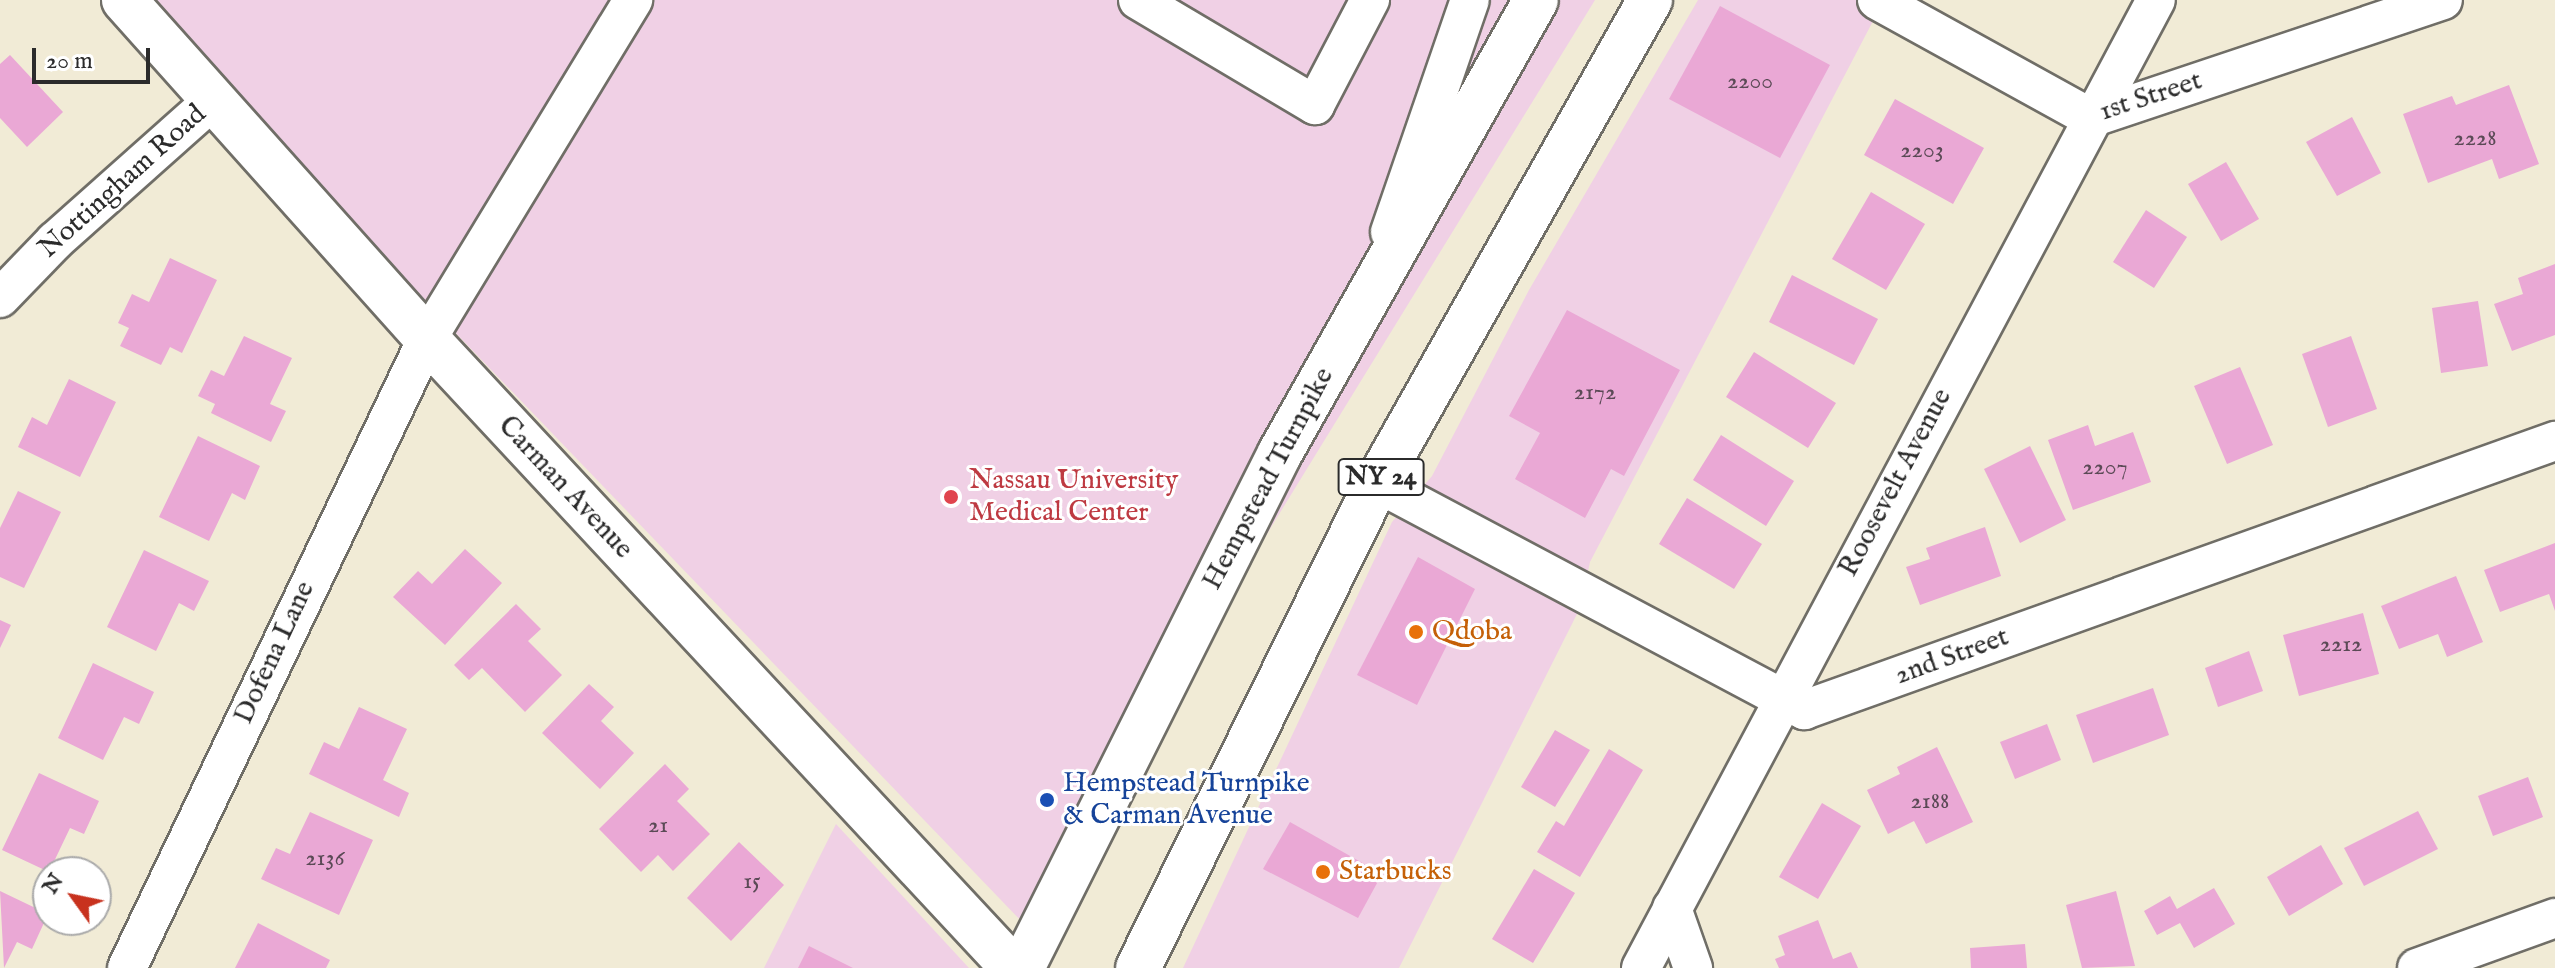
<!DOCTYPE html>
<style>
body{margin:0}
#map{position:relative;width:2555px;height:968px;overflow:hidden;background:#f1ebd6;font-family:"IM FELL English",serif}
div>[style]{position:absolute}
.built>*{inset:0;background:#f0d0e5}
.building>*{inset:0;background:#eaa8d5}
.roads{filter:drop-shadow(2px 0 #706e67) drop-shadow(-2px 0 #706e67) drop-shadow(0 2px #706e67) drop-shadow(0 -2px #706e67)}
.minor>*{height:38px;margin:-19px;padding:0 19px;transform-origin:19px;border-radius:19px;background:#fff}
.major>*{height:44px;margin:-22px;padding:0 22px;transform-origin:22px;border-radius:22px;background:#fff}
.dots>*{width:22px;height:22px;translate:-50% -50%;box-sizing:border-box;border:4px solid #fff;border-radius:50%}
span{translate:-50% -50%;white-space:nowrap;text-align:center;line-height:1.15;-webkit-text-stroke:6px #fff;paint-order:stroke}
.number-label{font-size:24px;color:#5b4a56}
.number-label span{-webkit-text-stroke-width:0}
.shield-label span{padding:2px 6px;background:#fff;border:2px solid;border-radius:6px;-webkit-text-stroke-width:0}
.shield-label{font-size:26px;color:#2b2b2b;font-weight:700}
.street-label{font-size:28px;color:#2b2b2b}
.health-label{font-size:28px;color:#be3a42}
.left{translate:0 -50%;text-align:left}
.food-label{font-size:28px;color:#c56008}
.transit-label{font-size:28px;color:#164399}
.north{position:absolute;left:32px;top:856px;width:80px;height:80px;box-sizing:border-box;background:#fff;border:2px solid #aaa;border-radius:50%;rotate:303deg;font-size:22px;font-weight:700;line-height:32px;text-align:center;color:#2b2b2b}
.north::after{content:'';display:block;margin:auto;width:28px;height:36px;background:#c8321e;clip-path:polygon(50% 0,100% 100%,50% 72%,0 100%)}
.scale{position:absolute;left:32px;top:48px;width:118px;height:36px;box-sizing:border-box;border:4px solid #2b2b2b;border-top:0;padding-left:10px;font-size:24px;line-height:28px;white-space:nowrap;color:#2b2b2b;-webkit-text-stroke:6px #fff;paint-order:stroke}
</style>
<div id="map">
<div class="built">
<i style="clip-path:polygon(145px 0,1595px 0,1026px 926px,200px 67px)"></i>
<i style="clip-path:polygon(1698px 0,1884px 0,1590px 562px,1580px 608px,1399px 968px,1183px 968px,1392px 522px,1432px 476px,1529px 290px)"></i>
<i style="clip-path:polygon(836px 824px,969px 968px,764px 968px)"></i>
</div>
<div class="building">
<i style="clip-path:polygon(1720px 6px,1830px 65px,1780px 158px,1669px 99px)"></i>
<i style="clip-path:polygon(10px 55px,63px 112px,27px 147px,0 118px,0 64px)"></i>
<i style="clip-path:polygon(2509px 85px,2539px 164px,2499px 179px,2492px 159px,2428px 183px,2403px 114px,2452px 96px,2456px 105px)"></i>
<i style="clip-path:polygon(1895px 99px,1984px 148px,1953px 204px,1864px 155px)"></i>
<i style="clip-path:polygon(2352px 117px,2381px 173px,2337px 196px,2306px 142px)"></i>
<i style="clip-path:polygon(2226px 162px,2259px 219px,2221px 241px,2188px 184px)"></i>
<i style="clip-path:polygon(1871px 192px,1925px 224px,1886px 290px,1832px 259px)"></i>
<i style="clip-path:polygon(2146px 210px,2187px 237px,2154px 288px,2113px 262px)"></i>
<i style="clip-path:polygon(170px 258px,217px 280px,182px 353px,170px 347px,161px 365px,120px 346px,129px 328px,118px 323px,132px 294px,149px 302px)"></i>
<i style="clip-path:polygon(2555px 264px,2555px 335px,2512px 351px,2494px 304px,2523px 294px,2518px 278px)"></i>
<i style="clip-path:polygon(1792px 275px,1878px 319px,1854px 365px,1769px 322px)"></i>
<i style="clip-path:polygon(2478px 301px,2488px 366px,2441px 373px,2432px 308px)"></i>
<i style="clip-path:polygon(1567px 310px,1680px 370px,1624px 476px,1611px 469px,1585px 518px,1515px 479px,1540px 433px,1509px 416px)"></i>
<i style="clip-path:polygon(244px 336px,292px 358px,270px 404px,286px 411px,271px 442px,211px 413px,215px 404px,198px 396px,211px 370px,224px 376px)"></i>
<i style="clip-path:polygon(2351px 336px,2377px 409px,2328px 427px,2302px 354px)"></i>
<i style="clip-path:polygon(1754px 352px,1836px 403px,1808px 448px,1726px 397px)"></i>
<i style="clip-path:polygon(2240px 367px,2273px 445px,2227px 464px,2194px 386px)"></i>
<i style="clip-path:polygon(69px 379px,116px 402px,80px 477px,18px 447px,32px 417px,47px 425px)"></i>
<i style="clip-path:polygon(2088px 425px,2095px 446px,2133px 432px,2151px 482px,2073px 510px,2048px 440px)"></i>
<i style="clip-path:polygon(1721px 435px,1794px 481px,1766px 526px,1693px 480px)"></i>
<i style="clip-path:polygon(198px 436px,260px 466px,245px 500px,232px 493px,209px 541px,159px 517px)"></i>
<i style="clip-path:polygon(2030px 446px,2066px 520px,2020px 543px,1984px 469px)"></i>
<i style="clip-path:polygon(18px 491px,61px 512px,24px 588px,0 577px,0 528px)"></i>
<i style="clip-path:polygon(1687px 498px,1762px 544px,1734px 589px,1659px 544px)"></i>
<i style="clip-path:polygon(1985px 527px,2001px 576px,1920px 605px,1906px 567px,1930px 559px,1926px 548px)"></i>
<i style="clip-path:polygon(2555px 543px,2555px 611px,2549px 594px,2500px 612px,2484px 570px)"></i>
<i style="clip-path:polygon(465px 549px,502px 583px,445px 645px,393px 597px,418px 571px,432px 584px)"></i>
<i style="clip-path:polygon(144px 550px,209px 581px,194px 611px,179px 603px,156px 651px,107px 627px)"></i>
<i style="clip-path:polygon(1418px 557px,1475px 589px,1417px 705px,1357px 675px)"></i>
<i style="clip-path:polygon(2456px 576px,2483px 642px,2447px 657px,2438px 634px,2399px 649px,2381px 606px)"></i>
<i style="clip-path:polygon(516px 604px,541px 629px,528px 641px,562px 675px,525px 712px,482px 668px,469px 680px,454px 665px)"></i>
<i style="clip-path:polygon(2363px 613px,2379px 674px,2299px 696px,2283px 635px)"></i>
<i style="clip-path:polygon(0 620px,11px 625px,0 648px)"></i>
<i style="clip-path:polygon(2249px 651px,2263px 691px,2218px 707px,2205px 668px)"></i>
<i style="clip-path:polygon(93px 663px,154px 692px,139px 724px,124px 717px,103px 760px,58px 738px)"></i>
<i style="clip-path:polygon(589px 684px,614px 707px,601px 721px,634px 753px,600px 789px,542px 733px)"></i>
<i style="clip-path:polygon(2153px 688px,2169px 735px,2093px 763px,2076px 715px)"></i>
<i style="clip-path:polygon(359px 707px,407px 729px,383px 780px,409px 793px,399px 817px,309px 774px,324px 742px,339px 749px)"></i>
<i style="clip-path:polygon(2047px 724px,2061px 760px,2015px 779px,2000px 742px)"></i>
<i style="clip-path:polygon(1555px 730px,1590px 750px,1555px 807px,1521px 787px)"></i>
<i style="clip-path:polygon(1937px 747px,1973px 822px,1926px 844px,1914px 821px,1888px 834px,1867px 790px,1900px 774px,1897px 767px)"></i>
<i style="clip-path:polygon(1609px 749px,1643px 770px,1580px 877px,1537px 852px,1556px 821px,1564px 826px)"></i>
<i style="clip-path:polygon(665px 764px,689px 789px,677px 801px,710px 834px,673px 871px,658px 855px,641px 872px,599px 829px)"></i>
<i style="clip-path:polygon(39px 773px,99px 801px,84px 834px,70px 828px,49px 872px,2px 850px)"></i>
<i style="clip-path:polygon(2528px 777px,2543px 817px,2493px 836px,2478px 796px)"></i>
<i style="clip-path:polygon(1822px 803px,1861px 826px,1818px 899px,1779px 877px)"></i>
<i style="clip-path:polygon(2418px 811px,2438px 849px,2364px 886px,2344px 848px)"></i>
<i style="clip-path:polygon(310px 812px,373px 840px,339px 915px,261px 879px,276px 848px,290px 854px)"></i>
<i style="clip-path:polygon(1290px 822px,1382px 874px,1358px 918px,1263px 869px)"></i>
<i style="clip-path:polygon(739px 842px,784px 885px,731px 941px,687px 898px)"></i>
<i style="clip-path:polygon(2321px 845px,2343px 884px,2289px 916px,2267px 877px)"></i>
<i style="clip-path:polygon(1534px 869px,1575px 893px,1533px 963px,1492px 939px)"></i>
<i style="clip-path:polygon(2214px 888px,2235px 924px,2194px 948px,2180px 923px,2157px 935px,2144px 911px,2170px 896px,2177px 909px)"></i>
<i style="clip-path:polygon(0 891px,48px 914px,32px 949px,17px 942px,4px 968px)"></i>
<i style="clip-path:polygon(2116px 891px,2135px 966px,2082px 968px,2066px 905px)"></i>
<i style="clip-path:polygon(1818px 920px,1833px 959px,1851px 952px,1858px 968px,1779px 968px,1775px 959px,1785px 955px,1778px 936px)"></i>
<i style="clip-path:polygon(258px 923px,330px 960px,326px 968px,235px 968px)"></i>
<i style="clip-path:polygon(2025px 944px,2027px 968px,1971px 968px,1970px 948px)"></i>
<i style="clip-path:polygon(809px 946px,853px 968px,798px 968px)"></i>
</div>
<div class="roads">
<div class="minor">
<i style="left:1138px;top:0;width:206px;rotate:30.7deg"></i>
<i style="left:1315px;top:105px;width:119px;rotate:-62.4deg"></i>
<i style="left:1877px;top:0;width:244px;rotate:28.9deg"></i>
<i style="left:2091px;top:118px;width:371px;rotate:-18.5deg"></i>
<i style="left:1390px;top:232px;width:245px;rotate:-71deg"></i>
<i style="left:0;top:298px;width:79px;rotate:-46deg"></i>
<i style="left:55px;top:241px;width:212px;rotate:-41.7deg"></i>
<i style="left:1377px;top:483px;width:484px;rotate:28deg"></i>
<i style="left:1804px;top:710px;width:798px;rotate:-19.71deg"></i>
<i style="left:1672px;top:908px;width:64px;rotate:70.7deg"></i>
<i style="left:127px;top:968px;width:697px;rotate:-64.5deg"></i>
<i style="left:427px;top:339px;width:397px;rotate:-58.7deg"></i>
<i style="left:1641px;top:968px;width:1096px;rotate:-61.99deg"></i>
<i style="left:2417px;top:968px;width:147px;rotate:-19.9deg"></i>
</div>
<div class="major">
<i style="left:124px;top:0;width:455px;rotate:48.2deg"></i>
<i style="left:427px;top:339px;width:860px;rotate:47.03deg"></i>
<i style="left:1022px;top:968px;width:576px;rotate:-63.39deg"></i>
<i style="left:1280px;top:453px;width:520px;rotate:-60.53deg"></i>
<i style="left:1138px;top:968px;width:541px;rotate:-63.77deg"></i>
<i style="left:1377px;top:483px;width:555px;rotate:-60.52deg"></i>
</div>
</div>
<div class="dots">
<i style="left:951px;top:497px;background:#e0444e"></i>
<i style="left:1416px;top:632px;background:#e8710a"></i>
<i style="left:1047px;top:800px;background:#1a4fb4"></i>
<i style="left:1323px;top:872px;background:#e8710a"></i>
</div>
<div class="number-label">
<span style="left:1750px;top:82px">2200</span>
<span style="left:2475px;top:139px">2228</span>
<span style="left:1922px;top:151px">2203</span>
<span style="left:1595px;top:393px">2172</span>
<span style="left:2105px;top:468px">2207</span>
<span style="left:2341px;top:645px">2212</span>
<span style="left:1930px;top:802px">2188</span>
<span style="left:658px;top:826px">21</span>
<span style="left:325px;top:859px">2136</span>
<span style="left:752px;top:882px">15</span>
</div>
<div class="shield-label">
<span style="left:1381px;top:477px">NY 24</span>
</div>
<div class="street-label">
<span style="left:2151px;top:97px;rotate:-18deg">1st Street</span>
<span style="left:123px;top:182px;rotate:-42deg">Nottingham Road</span>
<span style="left:1269px;top:479px;rotate:-62deg">Hempstead Turnpike</span>
<span style="left:1896px;top:483px;rotate:-62deg">Roosevelt Avenue</span>
<span style="left:565px;top:488px;rotate:47deg">Carman Avenue</span>
<span style="left:275px;top:653px;rotate:-65deg">Dofena Lane</span>
<span style="left:1952px;top:657px;rotate:-20deg">2nd Street</span>
</div>
<div class="health-label">
<span class="left" style="left:969px;top:497px">Nassau University<br>Medical Center</span>
</div>
<div class="food-label">
<span class="left" style="left:1432px;top:632px">Qdoba</span>
<span class="left" style="left:1339px;top:872px">Starbucks</span>
</div>
<div class="transit-label">
<span class="left" style="left:1063px;top:800px">Hempstead Turnpike<br>&amp; Carman Avenue</span>
</div>
<div class="north">N</div>
<div class="scale">20 m</div>
</div>
